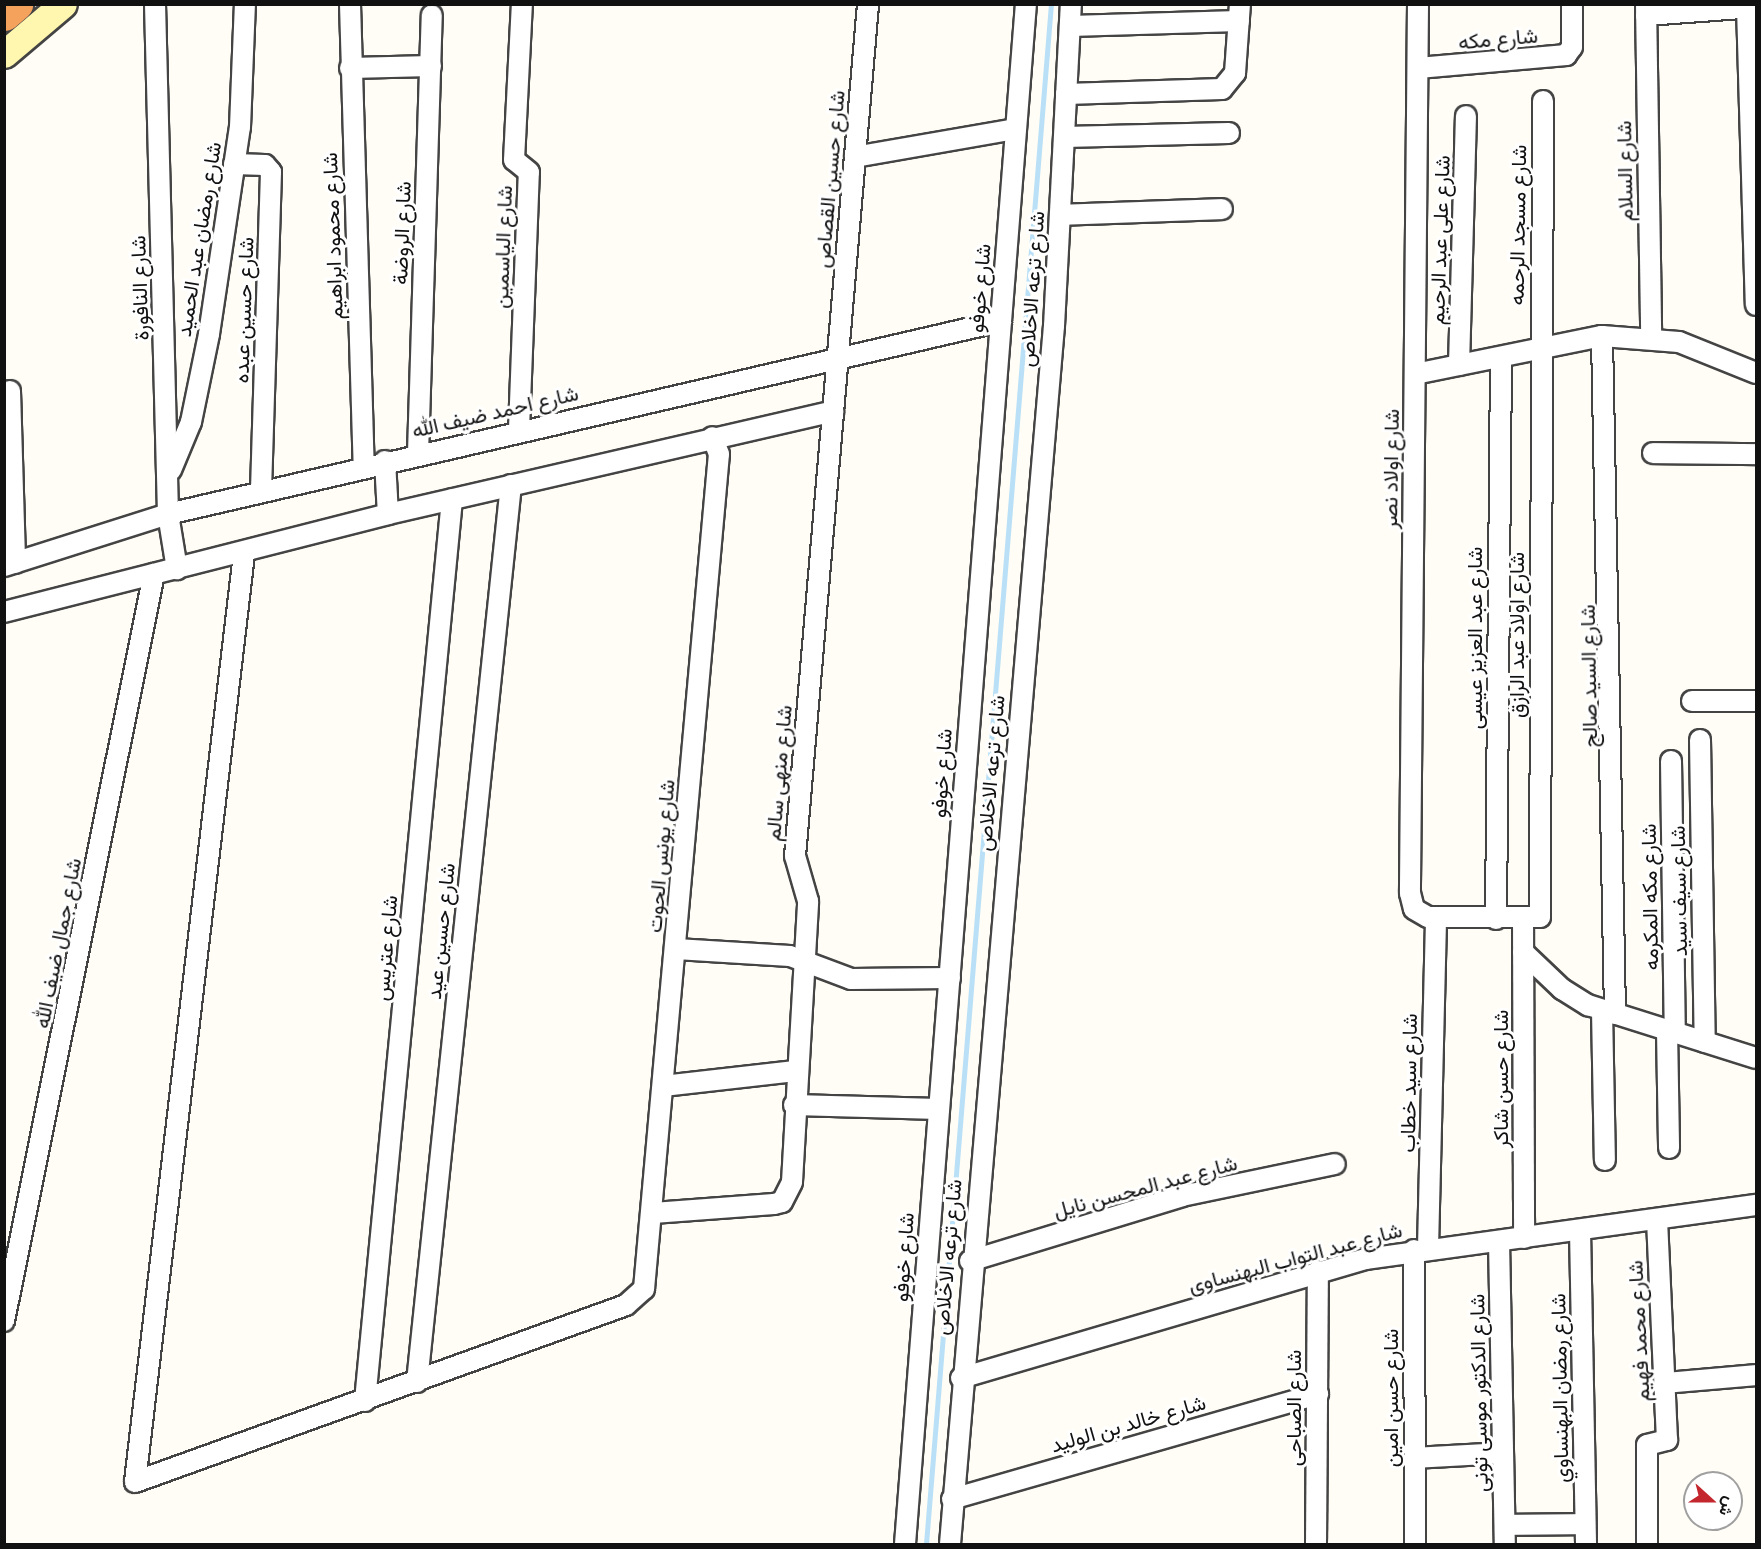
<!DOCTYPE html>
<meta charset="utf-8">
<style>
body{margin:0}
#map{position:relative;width:1761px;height:1549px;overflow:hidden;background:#fffdf5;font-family:"IBM Plex Serif",Vazirmatn,serif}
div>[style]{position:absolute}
.stream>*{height:4.5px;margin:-2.25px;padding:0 2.25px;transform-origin:2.25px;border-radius:2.25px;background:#b9e0f7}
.roads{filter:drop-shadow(2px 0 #444) drop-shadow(-2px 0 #444) drop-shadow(0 2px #444) drop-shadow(0 -2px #444)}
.minor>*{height:20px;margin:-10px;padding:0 10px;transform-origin:10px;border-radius:10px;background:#fff}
.secondary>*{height:27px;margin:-13.5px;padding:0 13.5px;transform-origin:13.5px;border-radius:13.5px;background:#fff6b0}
.motorway>*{height:33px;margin:-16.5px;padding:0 16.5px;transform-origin:16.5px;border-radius:16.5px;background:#f5a25d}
span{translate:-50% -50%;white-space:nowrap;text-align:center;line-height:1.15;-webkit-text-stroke:6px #fff;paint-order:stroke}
.street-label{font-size:21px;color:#111}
.frame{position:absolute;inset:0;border:6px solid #111;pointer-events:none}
.north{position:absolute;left:1683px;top:1471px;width:60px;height:60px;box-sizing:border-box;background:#fff;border:2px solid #a0a0a0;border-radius:50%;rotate:111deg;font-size:16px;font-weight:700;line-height:24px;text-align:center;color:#111}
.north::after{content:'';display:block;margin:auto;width:21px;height:27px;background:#c4262e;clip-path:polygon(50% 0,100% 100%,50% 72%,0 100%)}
</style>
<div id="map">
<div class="stream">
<i style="left:926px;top:1544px;width:1545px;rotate:-85.36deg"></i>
</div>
<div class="roads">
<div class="minor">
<i style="left:155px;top:4px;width:510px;rotate:88.54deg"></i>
<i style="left:168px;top:514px;width:56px;rotate:80.7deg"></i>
<i style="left:350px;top:4px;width:463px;rotate:88.3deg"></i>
<i style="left:1418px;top:4px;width:889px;rotate:90.52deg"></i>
<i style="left:1410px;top:893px;width:16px;rotate:76deg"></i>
<i style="left:1414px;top:909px;width:16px;rotate:30deg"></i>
<i style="left:1428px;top:917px;width:112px"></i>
<i style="left:1540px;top:917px;width:816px;rotate:-89.79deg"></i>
<i style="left:1646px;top:4px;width:333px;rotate:89.1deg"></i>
<i style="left:1747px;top:7px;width:298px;rotate:88.3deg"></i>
<i style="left:1646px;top:15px;width:110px;rotate:-4.2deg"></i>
<i style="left:1070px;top:26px;width:169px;rotate:-1.7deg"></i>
<i style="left:350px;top:68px;width:81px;rotate:-1.4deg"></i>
<i style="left:1418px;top:68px;width:149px;rotate:-5deg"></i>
<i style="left:1566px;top:55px;width:10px;rotate:-53deg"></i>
<i style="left:1572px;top:47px;width:43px;rotate:-90deg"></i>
<i style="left:1066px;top:94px;width:156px;rotate:-1.8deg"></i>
<i style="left:1222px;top:89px;width:21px;rotate:-51deg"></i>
<i style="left:1235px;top:73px;width:69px;rotate:-85.9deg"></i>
<i style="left:1064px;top:137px;width:165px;rotate:-1.4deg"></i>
<i style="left:855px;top:157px;width:163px;rotate:-9.9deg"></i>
<i style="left:234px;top:164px;width:31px;rotate:2deg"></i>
<i style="left:265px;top:165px;width:9px;rotate:49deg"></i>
<i style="left:271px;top:172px;width:319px;rotate:91.8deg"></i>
<i style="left:1060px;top:215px;width:162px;rotate:-2.1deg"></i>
<i style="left:1602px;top:336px;width:678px;rotate:88.9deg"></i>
<i style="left:1459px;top:365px;width:249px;rotate:-88.4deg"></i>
<i style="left:1415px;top:374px;width:191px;rotate:-11.5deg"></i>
<i style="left:1602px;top:336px;width:77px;rotate:4.5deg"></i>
<i style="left:1679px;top:342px;width:83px;rotate:21.9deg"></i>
<i style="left:10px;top:391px;width:172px;rotate:88.3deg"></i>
<i style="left:519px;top:429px;width:257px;rotate:-87.8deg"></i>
<i style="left:529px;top:172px;width:19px;rotate:-141deg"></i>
<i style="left:514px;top:160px;width:156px;rotate:-87.1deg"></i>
<i style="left:418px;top:453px;width:438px;rotate:-88.2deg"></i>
<i style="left:1653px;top:453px;width:103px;rotate:0.6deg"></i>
<i style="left:385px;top:461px;width:53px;rotate:86.8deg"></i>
<i style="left:171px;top:470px;width:52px;rotate:-67.4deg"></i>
<i style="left:191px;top:422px;width:90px;rotate:-78.4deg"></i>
<i style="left:209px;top:334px;width:209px;rotate:-81.5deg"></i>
<i style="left:240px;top:127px;width:123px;rotate:-87.7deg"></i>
<i style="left:244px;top:554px;width:934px;rotate:96.7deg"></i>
<i style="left:135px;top:1482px;width:522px;rotate:-19.82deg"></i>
<i style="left:626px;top:1305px;width:24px;rotate:-42deg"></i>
<i style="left:644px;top:1289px;width:838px;rotate:-84.87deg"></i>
<i style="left:719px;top:454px;width:18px;rotate:-112deg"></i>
<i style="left:4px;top:566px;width:172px;rotate:-17.6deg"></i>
<i style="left:168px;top:514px;width:855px;rotate:-13.04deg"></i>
<i style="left:4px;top:612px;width:396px;rotate:-14.3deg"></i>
<i style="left:388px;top:514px;width:457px;rotate:-13deg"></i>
<i style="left:1692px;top:701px;width:64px"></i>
<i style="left:1700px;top:740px;width:302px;rotate:89.1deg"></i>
<i style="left:1671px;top:761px;width:272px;rotate:89.2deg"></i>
<i style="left:1496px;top:919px;width:562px;rotate:-89.49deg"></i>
<i style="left:1523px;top:919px;width:319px;rotate:89.8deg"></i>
<i style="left:676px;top:949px;width:114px;rotate:3.5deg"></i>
<i style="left:790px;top:956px;width:65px;rotate:20.7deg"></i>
<i style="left:851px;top:979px;width:99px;rotate:-0.6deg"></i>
<i style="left:1523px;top:952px;width:54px;rotate:43.5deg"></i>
<i style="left:1562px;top:989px;width:31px;rotate:32deg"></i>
<i style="left:1588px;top:1005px;width:176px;rotate:17.5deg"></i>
<i style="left:1602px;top:1010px;width:150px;rotate:88.9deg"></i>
<i style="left:1667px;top:1030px;width:118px;rotate:89deg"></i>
<i style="left:663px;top:1086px;width:133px;rotate:-6.5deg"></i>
<i style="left:794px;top:1105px;width:145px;rotate:1.6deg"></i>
<i style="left:653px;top:1213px;width:121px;rotate:-4.3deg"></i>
<i style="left:774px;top:1204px;width:8px;rotate:-14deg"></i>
<i style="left:782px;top:1202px;width:22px;rotate:-63deg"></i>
<i style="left:792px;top:1182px;width:281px;rotate:-86.7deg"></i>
<i style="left:808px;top:901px;width:47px;rotate:-106.1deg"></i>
<i style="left:795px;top:856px;width:855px;rotate:-85.1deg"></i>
<i style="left:1580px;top:1230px;width:314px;rotate:88.9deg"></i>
<i style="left:1499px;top:1241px;width:303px;rotate:88.9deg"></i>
<i style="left:1428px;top:1248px;width:330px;rotate:-88.6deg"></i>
<i style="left:1414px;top:1250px;width:294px;rotate:89.8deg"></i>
<i style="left:970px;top:1261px;width:222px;rotate:-17deg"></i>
<i style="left:1182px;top:1196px;width:156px;rotate:-11.8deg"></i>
<i style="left:4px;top:1321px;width:762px;rotate:-78.65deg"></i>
<i style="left:961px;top:1378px;width:422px;rotate:-16.4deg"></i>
<i style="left:1366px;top:1259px;width:394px;rotate:-7.9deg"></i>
<i style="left:417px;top:1382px;width:902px;rotate:-84.02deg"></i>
<i style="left:1665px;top:1383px;width:91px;rotate:-5deg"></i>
<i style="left:365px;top:1401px;width:906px;rotate:-84.49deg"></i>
<i style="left:1414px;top:1458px;width:89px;rotate:-3.2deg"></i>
<i style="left:952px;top:1499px;width:381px;rotate:-16deg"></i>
<i style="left:1505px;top:1525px;width:80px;rotate:-0.7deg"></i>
<i style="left:905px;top:1544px;width:1545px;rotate:-85.51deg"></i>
<i style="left:950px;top:1544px;width:1222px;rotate:-85.12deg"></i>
<i style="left:1054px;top:326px;width:322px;rotate:-87deg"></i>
<i style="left:1316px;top:1544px;width:273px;rotate:-89.6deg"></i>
<i style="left:1647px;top:1544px;width:99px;rotate:-90deg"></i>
<i style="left:1647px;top:1445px;width:21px;rotate:-14deg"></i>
<i style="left:1667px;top:1440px;width:221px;rotate:-92.6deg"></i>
</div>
<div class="secondary">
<i style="left:4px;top:54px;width:77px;rotate:-40.3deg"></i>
</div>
<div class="motorway">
<i style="left:4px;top:14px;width:16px;rotate:-40deg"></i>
</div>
</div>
<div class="street-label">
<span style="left:1498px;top:38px;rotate:-5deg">شارع مكه</span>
<span style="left:1624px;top:171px;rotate:-91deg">شارع السلام</span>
<span style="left:829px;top:179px;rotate:-85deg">شارع حسين القصاص</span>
<span style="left:1517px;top:225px;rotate:-89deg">شارع مسجد الرحمه</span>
<span style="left:401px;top:233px;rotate:-88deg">شارع الروضة</span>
<span style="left:332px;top:236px;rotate:-92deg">شارع محمود ابراهيم</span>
<span style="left:198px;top:239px;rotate:-81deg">شارع رمضان عبد الحميد</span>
<span style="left:1439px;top:240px;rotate:-88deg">شارع على عبد الرحيم</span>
<span style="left:502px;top:247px;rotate:-88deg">شارع الياسمين</span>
<span style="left:139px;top:288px;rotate:-92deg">شارع النافورة</span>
<span style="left:979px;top:288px;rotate:-85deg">شارع خوفو</span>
<span style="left:1031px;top:289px;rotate:-86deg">شارع ترعه الاخلاص</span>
<span style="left:243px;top:310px;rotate:-88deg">شارع حسين عبده</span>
<span style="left:495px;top:411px;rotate:-13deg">شارع احمد ضيف الله</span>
<span style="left:1390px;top:469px;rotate:-89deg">شارع اولاد نصر</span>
<span style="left:1516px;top:635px;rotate:-90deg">شارع اولاد عبد الرازق</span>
<span style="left:1474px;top:638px;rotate:-90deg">شارع عبد العزيز عيسى</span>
<span style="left:1588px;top:676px;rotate:-91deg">شارع السيد صالح</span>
<span style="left:778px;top:773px;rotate:-85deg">شارع منهى سالم</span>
<span style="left:941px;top:773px;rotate:-86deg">شارع خوفو</span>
<span style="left:990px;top:773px;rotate:-85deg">شارع ترعه الاخلاص</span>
<span style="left:660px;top:856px;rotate:-85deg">شارع يونس الحوت</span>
<span style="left:1678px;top:891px;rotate:-91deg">شارع سيف سيد</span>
<span style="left:1649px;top:897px;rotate:-91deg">شارع مكه المكرمه</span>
<span style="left:440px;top:931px;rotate:-84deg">شارع حسين عيد</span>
<span style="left:57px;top:943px;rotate:-79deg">شارع جمال ضيف الله</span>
<span style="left:385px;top:948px;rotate:-85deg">شارع عتريس</span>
<span style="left:1500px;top:1079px;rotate:-90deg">شارع حسن شاكر</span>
<span style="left:1408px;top:1083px;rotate:-89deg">شارع سيد خطاب</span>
<span style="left:1145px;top:1186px;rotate:-15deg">شارع عبد المحسن نايل</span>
<span style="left:903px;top:1257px;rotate:-86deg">شارع خوفو</span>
<span style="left:947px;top:1257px;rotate:-85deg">شارع ترعه الاخلاص</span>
<span style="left:1295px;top:1257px;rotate:-15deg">شارع عبد التواب البهنساوى</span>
<span style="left:1638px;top:1331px;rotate:-93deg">شارع محمد فهيم</span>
<span style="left:1559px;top:1388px;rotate:-91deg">شارع رمضان البهنساوي</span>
<span style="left:1478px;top:1393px;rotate:-91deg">شارع الدكتور موسى تونى</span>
<span style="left:1390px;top:1398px;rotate:-90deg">شارع حسن امين</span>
<span style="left:1293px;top:1408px;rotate:-90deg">شارع الصباحى</span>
<span style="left:1128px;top:1423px;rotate:-16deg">شارع خالد بن الوليد</span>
</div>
<div class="frame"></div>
<div class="north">ش</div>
</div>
